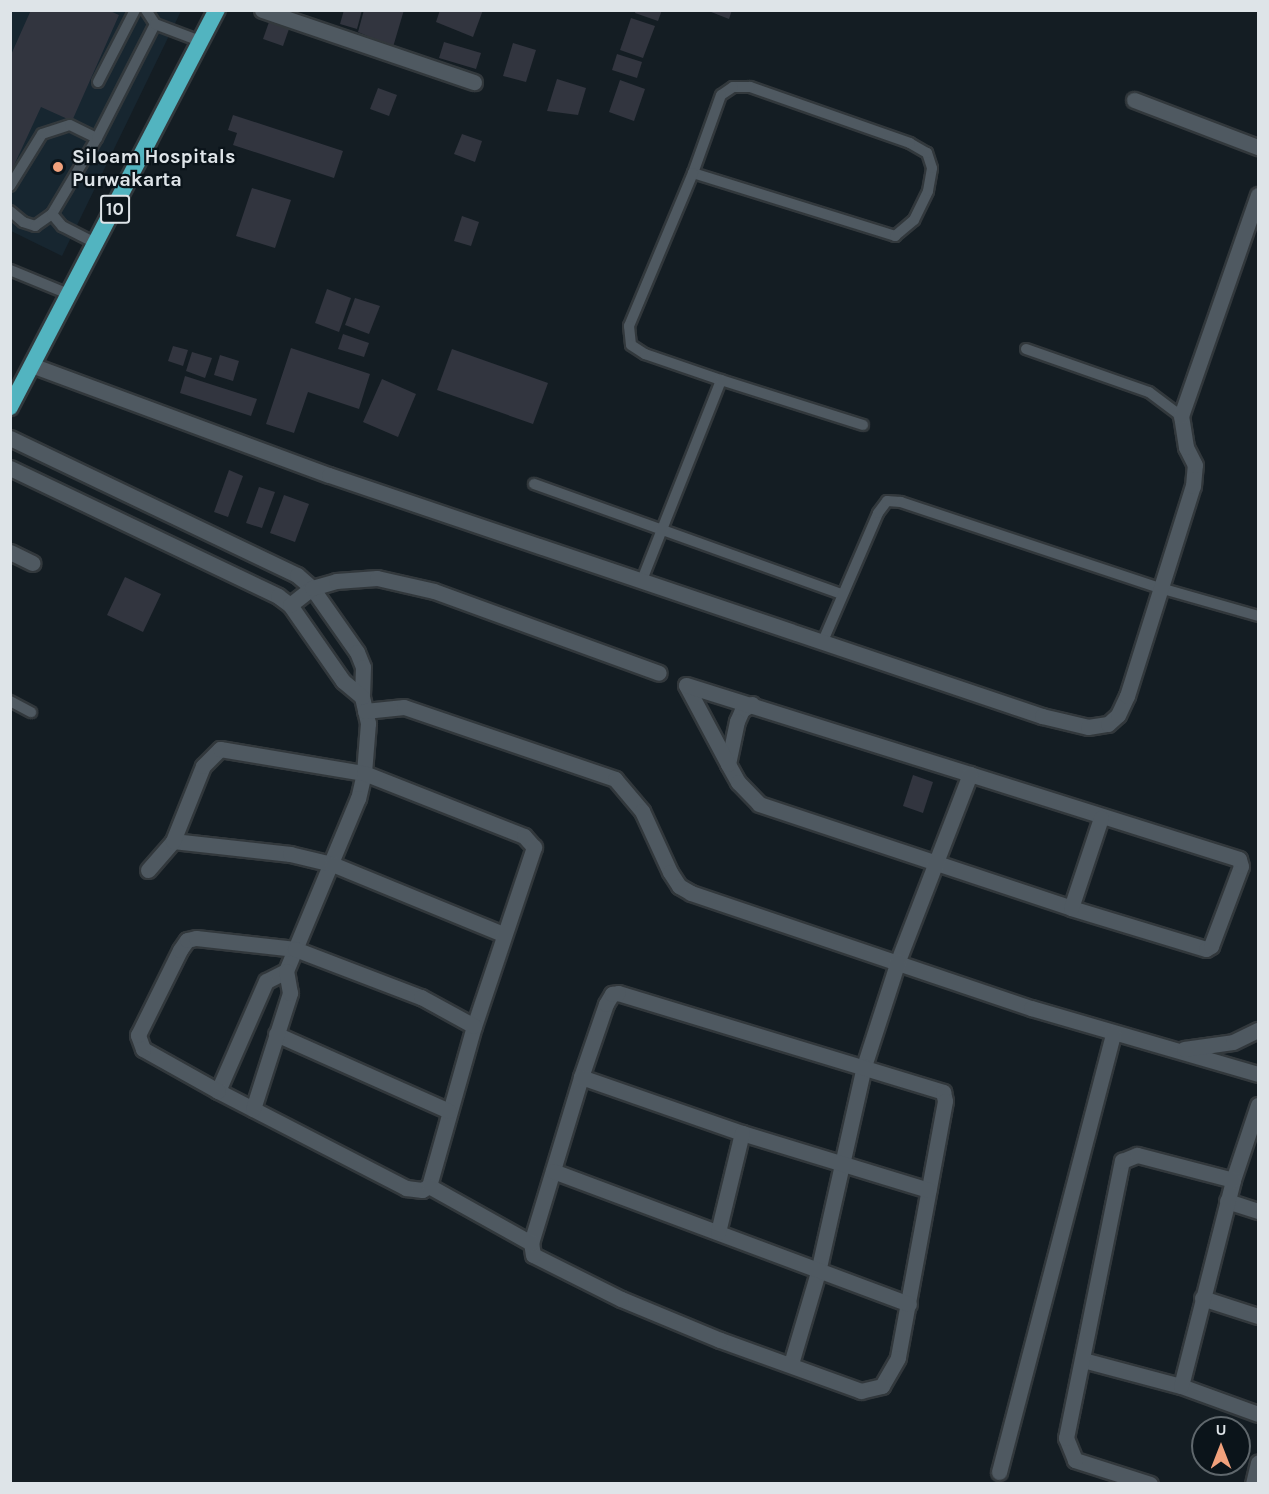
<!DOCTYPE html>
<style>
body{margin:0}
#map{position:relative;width:1269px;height:1494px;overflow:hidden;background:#141d23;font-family:Karla,sans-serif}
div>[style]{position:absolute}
.built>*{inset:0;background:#172630}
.building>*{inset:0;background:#32353f}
.roads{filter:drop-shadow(2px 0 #32383c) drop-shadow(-2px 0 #32383c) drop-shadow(0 2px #32383c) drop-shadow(0 -2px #32383c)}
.service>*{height:10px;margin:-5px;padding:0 5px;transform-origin:5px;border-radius:5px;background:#4f5961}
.minor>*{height:15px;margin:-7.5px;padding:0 7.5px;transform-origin:7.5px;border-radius:7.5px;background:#4f5961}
.trunk>*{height:16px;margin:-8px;padding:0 8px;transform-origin:8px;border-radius:8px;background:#52b4c0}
.dots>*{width:16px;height:16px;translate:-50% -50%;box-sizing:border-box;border:3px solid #0b141a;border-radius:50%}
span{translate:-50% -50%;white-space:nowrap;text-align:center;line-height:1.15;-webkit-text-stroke:4.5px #0b141a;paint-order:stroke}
.shield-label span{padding:2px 4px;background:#0b141a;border:2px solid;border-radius:4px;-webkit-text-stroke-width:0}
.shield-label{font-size:18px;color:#dee4e8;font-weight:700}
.poi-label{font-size:20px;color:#dee4e8;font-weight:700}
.left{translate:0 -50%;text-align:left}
.frame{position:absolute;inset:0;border:12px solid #dee4e8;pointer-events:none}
.north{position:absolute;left:1191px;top:1416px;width:60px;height:60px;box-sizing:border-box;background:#0b141a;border:2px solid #5f676c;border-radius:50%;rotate:0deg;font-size:16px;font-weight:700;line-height:24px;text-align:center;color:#dee4e8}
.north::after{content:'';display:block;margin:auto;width:21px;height:27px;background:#f1a17c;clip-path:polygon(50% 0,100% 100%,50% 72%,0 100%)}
</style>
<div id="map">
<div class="built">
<i style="clip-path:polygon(10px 11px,181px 11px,62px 256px,11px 231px)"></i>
</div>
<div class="building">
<i style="clip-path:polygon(31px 10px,108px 10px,119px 15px,72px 121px,41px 107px,10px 174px,10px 57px)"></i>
<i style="clip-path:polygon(344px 10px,362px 10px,357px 29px,340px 24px)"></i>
<i style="clip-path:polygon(364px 10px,404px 10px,393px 47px,358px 32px)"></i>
<i style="clip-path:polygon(440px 10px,483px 10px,473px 37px,436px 22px)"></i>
<i style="clip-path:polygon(636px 10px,662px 10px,658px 21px,635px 13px)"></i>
<i style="clip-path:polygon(706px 10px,732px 10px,729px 19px)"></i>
<i style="clip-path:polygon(631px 18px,655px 26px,643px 58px,620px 50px)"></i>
<i style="clip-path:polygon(269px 22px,289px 29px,283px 46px,263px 39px)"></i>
<i style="clip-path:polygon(444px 42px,481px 53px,476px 69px,439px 58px)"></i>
<i style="clip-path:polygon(513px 43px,536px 50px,526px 82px,503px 76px)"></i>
<i style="clip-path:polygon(617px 54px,642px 62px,637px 78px,612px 70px)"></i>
<i style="clip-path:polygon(557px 79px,586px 88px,578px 115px,547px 111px)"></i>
<i style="clip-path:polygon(620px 80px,645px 89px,634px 121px,609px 112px)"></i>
<i style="clip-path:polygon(378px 88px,397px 95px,389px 116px,370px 109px)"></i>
<i style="clip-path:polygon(233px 115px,343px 151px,334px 178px,233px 145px,237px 133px,228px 130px)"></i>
<i style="clip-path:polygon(462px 134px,482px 141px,475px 162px,454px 154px)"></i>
<i style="clip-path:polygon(252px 188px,291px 200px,275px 248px,236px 236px)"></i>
<i style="clip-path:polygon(462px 216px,479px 222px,471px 246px,454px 241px)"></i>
<i style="clip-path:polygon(327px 289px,351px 298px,339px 332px,315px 323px)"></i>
<i style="clip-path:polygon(355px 298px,380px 306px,369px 334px,345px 325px)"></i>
<i style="clip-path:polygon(343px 334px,369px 343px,364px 357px,338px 349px)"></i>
<i style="clip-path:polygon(173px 346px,188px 350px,183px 366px,168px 361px)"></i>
<i style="clip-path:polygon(291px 348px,370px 374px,359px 409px,308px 392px,294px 433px,266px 424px)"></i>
<i style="clip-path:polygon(452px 349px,548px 383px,533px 424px,437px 390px)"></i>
<i style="clip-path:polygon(192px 352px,212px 358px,205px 378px,186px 371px)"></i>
<i style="clip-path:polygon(220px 355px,239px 361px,233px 381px,214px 375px)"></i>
<i style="clip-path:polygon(185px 376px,257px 399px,251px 416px,180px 393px)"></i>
<i style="clip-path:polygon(382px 379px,416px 394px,398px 437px,363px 422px)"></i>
<i style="clip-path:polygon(229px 470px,243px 476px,228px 517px,214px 512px)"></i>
<i style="clip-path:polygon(259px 487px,275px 492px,262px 528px,246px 523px)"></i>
<i style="clip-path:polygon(284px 495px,309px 504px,295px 542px,270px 533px)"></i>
<i style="clip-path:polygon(125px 577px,161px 594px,143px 632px,107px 615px)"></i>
<i style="clip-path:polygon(913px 775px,933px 782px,923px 813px,903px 806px)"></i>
</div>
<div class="roads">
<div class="service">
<i style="left:146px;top:10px;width:17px;rotate:57deg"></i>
<i style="left:98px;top:82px;width:81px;rotate:-62.8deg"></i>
<i style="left:693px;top:173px;width:212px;rotate:17.3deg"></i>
<i style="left:895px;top:236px;width:25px;rotate:-40deg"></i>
<i style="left:914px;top:220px;width:32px;rotate:-64deg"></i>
<i style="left:928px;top:191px;width:23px;rotate:-80deg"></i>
<i style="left:932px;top:168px;width:16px;rotate:-108deg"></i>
<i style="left:927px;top:153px;width:20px;rotate:-150deg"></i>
<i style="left:910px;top:143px;width:170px;rotate:-160.7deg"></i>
<i style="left:750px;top:87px;width:17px;rotate:180deg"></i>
<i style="left:733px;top:87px;width:14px;rotate:146deg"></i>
<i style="left:721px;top:95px;width:83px;rotate:109.7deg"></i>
<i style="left:693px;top:173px;width:166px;rotate:112.7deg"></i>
<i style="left:629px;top:326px;width:19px;rotate:84deg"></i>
<i style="left:631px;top:345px;width:17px;rotate:33deg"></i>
<i style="left:645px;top:354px;width:80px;rotate:18.9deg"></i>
<i style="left:10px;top:186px;width:61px;rotate:-58.4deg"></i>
<i style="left:42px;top:134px;width:29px;rotate:-18deg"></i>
<i style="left:70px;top:125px;width:30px;rotate:26deg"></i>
<i style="left:10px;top:211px;width:17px;rotate:40deg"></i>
<i style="left:23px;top:222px;width:13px;rotate:18deg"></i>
<i style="left:35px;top:226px;width:21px;rotate:-35deg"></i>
<i style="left:52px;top:214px;width:88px;rotate:-59.4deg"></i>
<i style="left:97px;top:138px;width:128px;rotate:-63deg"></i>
<i style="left:155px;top:24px;width:48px;rotate:20.7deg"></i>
<i style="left:52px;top:214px;width:16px;rotate:50deg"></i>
<i style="left:62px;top:226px;width:39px;rotate:27deg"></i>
<i style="left:10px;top:270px;width:66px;rotate:22.3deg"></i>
<i style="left:1026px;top:349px;width:130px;rotate:19.3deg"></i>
<i style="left:1149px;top:392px;width:40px;rotate:37deg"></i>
<i style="left:534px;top:484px;width:327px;rotate:19.7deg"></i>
<i style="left:642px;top:580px;width:215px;rotate:-68.4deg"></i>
<i style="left:721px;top:380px;width:149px;rotate:17.6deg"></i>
<i style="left:823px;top:641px;width:139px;rotate:-66.7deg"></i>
<i style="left:878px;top:513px;width:15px;rotate:-53deg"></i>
<i style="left:887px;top:501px;width:14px;rotate:4deg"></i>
<i style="left:901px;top:502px;width:273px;rotate:18.4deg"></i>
<i style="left:1160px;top:588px;width:102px;rotate:15.9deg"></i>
<i style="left:10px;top:701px;width:24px;rotate:28deg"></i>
</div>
<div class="minor">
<i style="left:262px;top:10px;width:224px;rotate:18.8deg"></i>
<i style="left:1134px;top:100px;width:133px;rotate:20.8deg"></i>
<i style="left:34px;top:366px;width:314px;rotate:20.3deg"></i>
<i style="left:329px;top:475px;width:753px;rotate:18.68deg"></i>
<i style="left:1042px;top:716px;width:47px;rotate:13.4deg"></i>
<i style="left:1088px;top:727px;width:20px;rotate:-9deg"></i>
<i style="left:1108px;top:724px;width:13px;rotate:-42deg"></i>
<i style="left:1118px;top:715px;width:21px;rotate:-65deg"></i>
<i style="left:1127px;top:696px;width:220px;rotate:-72.6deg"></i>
<i style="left:1193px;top:486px;width:21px;rotate:-85deg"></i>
<i style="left:1195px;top:465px;width:20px;rotate:-117deg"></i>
<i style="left:1186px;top:447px;width:31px;rotate:-99deg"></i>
<i style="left:1181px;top:416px;width:234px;rotate:-70.8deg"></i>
<i style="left:10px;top:438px;width:318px;rotate:25.5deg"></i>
<i style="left:297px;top:575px;width:20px;rotate:41deg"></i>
<i style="left:312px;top:588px;width:78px;rotate:54.9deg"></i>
<i style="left:357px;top:652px;width:16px;rotate:68deg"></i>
<i style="left:363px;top:667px;width:30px;rotate:92deg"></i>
<i style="left:362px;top:697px;width:27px;rotate:77deg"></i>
<i style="left:368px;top:723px;width:50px;rotate:94.6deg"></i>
<i style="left:364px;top:773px;width:26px;rotate:103deg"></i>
<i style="left:358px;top:798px;width:187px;rotate:112.6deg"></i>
<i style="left:286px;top:971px;width:22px;rotate:153deg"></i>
<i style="left:266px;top:981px;width:120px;rotate:113.6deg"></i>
<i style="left:10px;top:468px;width:297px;rotate:25.5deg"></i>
<i style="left:278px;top:596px;width:15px;rotate:37deg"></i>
<i style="left:290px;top:605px;width:93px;rotate:55.1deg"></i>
<i style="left:343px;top:681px;width:25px;rotate:40deg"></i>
<i style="left:10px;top:552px;width:25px;rotate:26deg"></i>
<i style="left:290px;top:605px;width:28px;rotate:-38deg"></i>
<i style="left:312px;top:588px;width:25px;rotate:-16deg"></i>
<i style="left:336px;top:581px;width:41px;rotate:-4.2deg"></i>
<i style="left:377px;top:578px;width:58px;rotate:12.8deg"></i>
<i style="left:434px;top:591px;width:239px;rotate:20deg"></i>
<i style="left:752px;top:704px;width:12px;rotate:149deg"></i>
<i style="left:742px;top:710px;width:12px;rotate:114deg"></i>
<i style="left:737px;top:721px;width:44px;rotate:101.8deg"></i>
<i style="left:728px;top:764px;width:21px;rotate:61deg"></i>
<i style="left:738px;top:782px;width:30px;rotate:46deg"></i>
<i style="left:759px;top:804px;width:329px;rotate:18.4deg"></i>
<i style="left:1071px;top:908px;width:141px;rotate:16.9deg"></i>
<i style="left:1206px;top:949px;width:6px;rotate:-31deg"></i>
<i style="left:1211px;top:946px;width:85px;rotate:-69.4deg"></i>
<i style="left:1241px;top:866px;width:7px;rotate:-106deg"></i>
<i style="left:1239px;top:859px;width:282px;rotate:-162.5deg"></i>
<i style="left:365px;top:711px;width:39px;rotate:-6deg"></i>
<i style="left:404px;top:707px;width:223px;rotate:18.8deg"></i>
<i style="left:615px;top:779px;width:42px;rotate:49.8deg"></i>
<i style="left:642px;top:811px;width:67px;rotate:65.3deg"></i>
<i style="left:670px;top:872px;width:17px;rotate:57deg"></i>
<i style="left:679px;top:886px;width:14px;rotate:30deg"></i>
<i style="left:691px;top:893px;width:359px;rotate:18.7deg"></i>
<i style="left:1031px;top:1008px;width:236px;rotate:16.2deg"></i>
<i style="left:728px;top:764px;width:89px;rotate:-118deg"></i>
<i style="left:686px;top:685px;width:298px;rotate:17.4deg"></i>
<i style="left:970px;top:774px;width:200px;rotate:111.1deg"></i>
<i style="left:898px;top:961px;width:110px;rotate:107.9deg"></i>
<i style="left:864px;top:1066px;width:211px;rotate:102.6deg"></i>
<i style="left:818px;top:1272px;width:96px;rotate:106.4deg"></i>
<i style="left:173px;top:841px;width:118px;rotate:6.3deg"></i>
<i style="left:290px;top:854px;width:43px;rotate:13.4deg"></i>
<i style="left:332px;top:864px;width:185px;rotate:22.3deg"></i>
<i style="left:148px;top:870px;width:38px;rotate:-49deg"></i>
<i style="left:173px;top:841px;width:81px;rotate:-68.2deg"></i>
<i style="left:203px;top:766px;width:24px;rotate:-45deg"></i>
<i style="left:220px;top:749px;width:146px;rotate:9.5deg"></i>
<i style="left:364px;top:773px;width:172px;rotate:21.5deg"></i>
<i style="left:524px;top:836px;width:15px;rotate:48deg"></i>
<i style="left:534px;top:847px;width:189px;rotate:108.5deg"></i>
<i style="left:474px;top:1026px;width:166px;rotate:105.7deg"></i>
<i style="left:429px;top:1186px;width:8px;rotate:150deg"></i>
<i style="left:422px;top:1190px;width:16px;rotate:-173deg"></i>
<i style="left:406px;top:1188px;width:212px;rotate:-152.7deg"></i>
<i style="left:218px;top:1091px;width:86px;rotate:-150.8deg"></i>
<i style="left:143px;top:1049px;width:15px;rotate:-110deg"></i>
<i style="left:138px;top:1035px;width:95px;rotate:-63.7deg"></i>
<i style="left:180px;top:950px;width:12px;rotate:-55deg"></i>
<i style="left:187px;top:940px;width:9px;rotate:-13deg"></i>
<i style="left:196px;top:938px;width:100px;rotate:6.3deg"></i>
<i style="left:295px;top:949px;width:135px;rotate:20.9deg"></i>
<i style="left:421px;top:997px;width:60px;rotate:28.7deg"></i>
<i style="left:1071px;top:908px;width:95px;rotate:-71.6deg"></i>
<i style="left:618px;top:993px;width:340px;rotate:16.9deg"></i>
<i style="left:943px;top:1092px;width:9px;rotate:77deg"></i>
<i style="left:945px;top:1101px;width:261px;rotate:100.4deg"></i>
<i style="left:898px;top:1358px;width:32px;rotate:120deg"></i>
<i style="left:882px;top:1386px;width:22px;rotate:167deg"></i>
<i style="left:861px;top:1391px;width:150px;rotate:-160.1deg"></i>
<i style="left:720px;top:1340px;width:107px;rotate:-157.5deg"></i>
<i style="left:621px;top:1299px;width:98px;rotate:-153.4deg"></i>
<i style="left:533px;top:1255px;width:12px;rotate:-99deg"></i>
<i style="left:531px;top:1243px;width:173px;rotate:-73.2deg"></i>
<i style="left:581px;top:1077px;width:77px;rotate:-71.1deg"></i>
<i style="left:606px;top:1004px;width:12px;rotate:-59deg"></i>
<i style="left:612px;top:994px;width:6px;rotate:-9deg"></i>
<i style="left:276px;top:1034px;width:189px;rotate:24deg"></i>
<i style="left:1184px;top:1049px;width:49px;rotate:-8.1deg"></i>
<i style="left:1233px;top:1042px;width:28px;rotate:-26deg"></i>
<i style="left:581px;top:1077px;width:170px;rotate:19.2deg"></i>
<i style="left:742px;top:1133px;width:195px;rotate:17deg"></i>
<i style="left:253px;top:1109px;width:122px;rotate:-72.3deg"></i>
<i style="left:290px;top:993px;width:22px;rotate:-100deg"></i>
<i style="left:553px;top:1171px;width:380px;rotate:20.5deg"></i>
<i style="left:429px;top:1186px;width:117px;rotate:29.2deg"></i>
<i style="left:1227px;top:1201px;width:33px;rotate:18deg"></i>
<i style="left:718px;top:1232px;width:102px;rotate:-76.4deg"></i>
<i style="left:1202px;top:1298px;width:59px;rotate:17.8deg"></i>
<i style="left:1083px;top:1360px;width:101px;rotate:14.9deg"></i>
<i style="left:1181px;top:1386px;width:82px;rotate:20deg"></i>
<i style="left:1181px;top:1386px;width:212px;rotate:-75.8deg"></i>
<i style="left:1233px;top:1180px;width:79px;rotate:-71.6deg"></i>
<i style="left:999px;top:1472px;width:453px;rotate:-75.4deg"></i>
<i style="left:1150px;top:1484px;width:79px;rotate:-162.3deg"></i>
<i style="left:1075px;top:1460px;width:24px;rotate:-112deg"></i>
<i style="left:1066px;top:1438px;width:283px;rotate:-78.6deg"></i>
<i style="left:1122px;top:1161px;width:16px;rotate:-22deg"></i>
<i style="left:1137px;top:1155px;width:99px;rotate:14.6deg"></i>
<i style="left:1253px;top:1484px;width:22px;rotate:-77deg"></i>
</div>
<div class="trunk">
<i style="left:10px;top:407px;width:448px;rotate:-62.5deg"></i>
</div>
</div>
<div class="dots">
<i style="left:58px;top:167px;background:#f1a17c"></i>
</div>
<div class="shield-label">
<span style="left:115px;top:209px">10</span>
</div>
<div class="poi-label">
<span class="left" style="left:72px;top:168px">Siloam Hospitals<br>Purwakarta</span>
</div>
<div class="frame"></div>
<div class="north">U</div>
</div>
